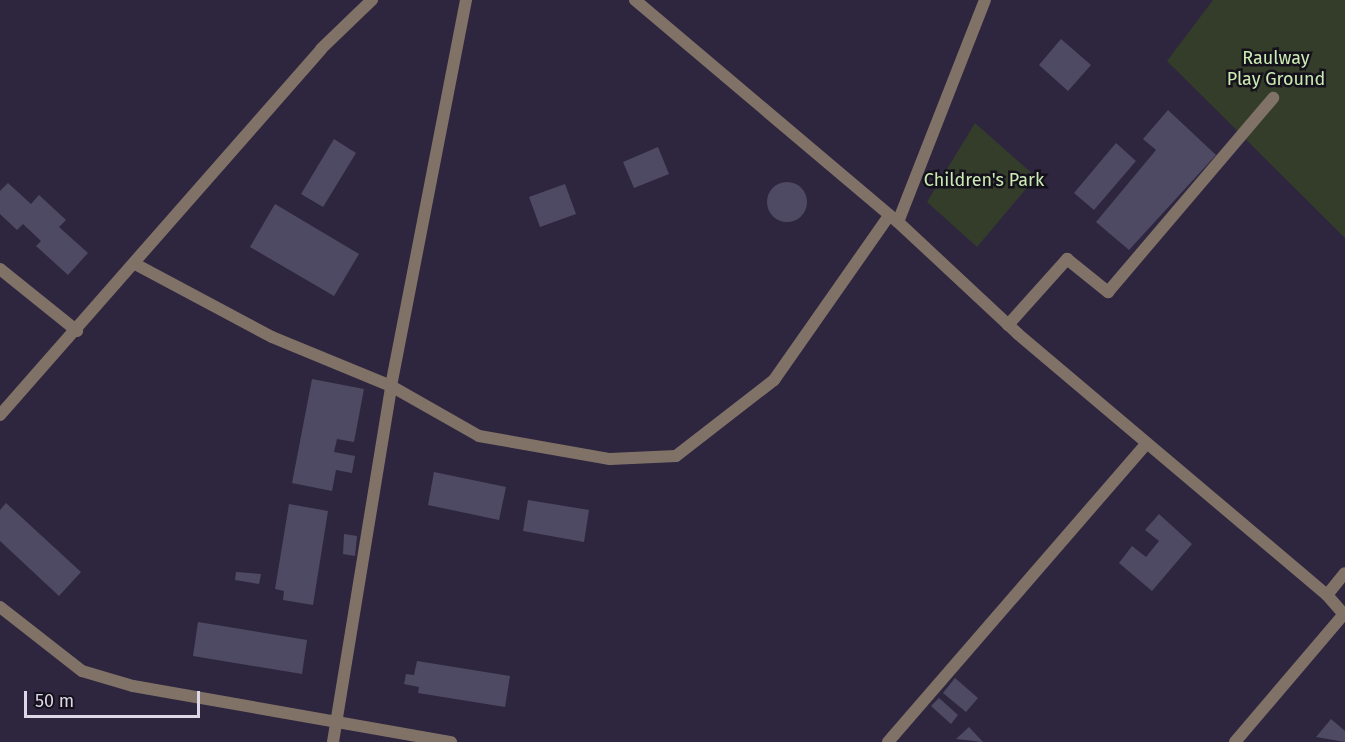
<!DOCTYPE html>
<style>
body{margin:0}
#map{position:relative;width:1345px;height:742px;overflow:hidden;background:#2e263e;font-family:"Fira Sans",sans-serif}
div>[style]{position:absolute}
.green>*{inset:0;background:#333d2a}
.building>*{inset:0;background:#4e4a64}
.round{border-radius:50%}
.minor>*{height:12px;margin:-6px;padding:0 6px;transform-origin:6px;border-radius:6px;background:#817268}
.tertiary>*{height:12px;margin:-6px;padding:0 6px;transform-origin:6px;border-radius:6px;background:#817268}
span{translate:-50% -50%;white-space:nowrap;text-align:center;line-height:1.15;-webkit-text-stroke:5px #15111c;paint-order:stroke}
.park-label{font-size:18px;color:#cbebb2}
.scale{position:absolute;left:24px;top:691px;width:176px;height:27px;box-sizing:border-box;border:3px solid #ddd8e7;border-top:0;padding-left:8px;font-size:18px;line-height:21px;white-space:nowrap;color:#ddd8e7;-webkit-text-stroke:4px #15111c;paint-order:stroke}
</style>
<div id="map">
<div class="green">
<i style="clip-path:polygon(1213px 0,1345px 0,1345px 238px,1167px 61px)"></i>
<i style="clip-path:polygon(975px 123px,1036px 177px,977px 247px,927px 202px)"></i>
</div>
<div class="building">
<i style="clip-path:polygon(1061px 39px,1091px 65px,1068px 91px,1039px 65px)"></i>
<i style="clip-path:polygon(1168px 110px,1216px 155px,1129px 250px,1096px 222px,1156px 150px,1143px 139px)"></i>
<i style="clip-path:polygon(334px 139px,356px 153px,323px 207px,301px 194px)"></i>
<i style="clip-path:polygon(1116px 143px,1136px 161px,1094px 210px,1074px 193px)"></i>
<i style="clip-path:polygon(658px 147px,669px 174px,634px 188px,623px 162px)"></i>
<i class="round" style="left:767px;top:182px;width:40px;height:40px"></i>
<i style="clip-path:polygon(8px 183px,31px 204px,39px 195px,66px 220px,59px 227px,88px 253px,68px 275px,36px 246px,41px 241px,23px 224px,17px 230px,0 214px,0 191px)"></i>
<i style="clip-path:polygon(565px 184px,576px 214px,540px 227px,529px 197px)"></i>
<i style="clip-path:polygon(275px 204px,359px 254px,334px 296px,250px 247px)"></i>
<i style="clip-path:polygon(312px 379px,364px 389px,354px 442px,337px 439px,334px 452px,355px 456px,352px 473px,336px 470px,332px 491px,292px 483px)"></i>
<i style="clip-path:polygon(434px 472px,506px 487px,499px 520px,428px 505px)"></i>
<i style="clip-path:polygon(528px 500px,589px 510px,584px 542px,523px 531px)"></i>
<i style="clip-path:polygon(6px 503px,81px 572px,59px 596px,0 541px,0 510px)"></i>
<i style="clip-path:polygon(289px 504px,328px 511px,313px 605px,283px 600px,284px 591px,275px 589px)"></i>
<i style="clip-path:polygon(1159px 514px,1192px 544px,1152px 591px,1119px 563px,1132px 546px,1146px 557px,1159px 541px,1145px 530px)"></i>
<i style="clip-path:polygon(344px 534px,357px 536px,355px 556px,343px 554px)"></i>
<i style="clip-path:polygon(236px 572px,261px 574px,259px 584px,235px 580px)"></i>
<i style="clip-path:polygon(198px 622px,307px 640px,302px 674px,193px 656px)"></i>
<i style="clip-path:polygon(417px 661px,510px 676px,505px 707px,418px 693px,419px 687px,404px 684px,406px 674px,414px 675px)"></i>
<i style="clip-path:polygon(955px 678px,978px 698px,966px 712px,943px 693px)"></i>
<i style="clip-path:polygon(939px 698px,958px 715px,951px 724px,931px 706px)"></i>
<i style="clip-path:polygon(1331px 719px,1345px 731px,1345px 742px,1316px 737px)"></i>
<i style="clip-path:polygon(969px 727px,983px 742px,956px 739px)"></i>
</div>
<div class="minor">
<i style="left:898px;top:222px;width:238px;rotate:-68.6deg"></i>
<i style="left:137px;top:265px;width:153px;rotate:28.1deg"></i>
<i style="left:272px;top:337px;width:129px;rotate:22.4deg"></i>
<i style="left:391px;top:386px;width:101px;rotate:29.6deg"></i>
<i style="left:479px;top:436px;width:133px;rotate:10deg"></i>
<i style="left:610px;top:459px;width:66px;rotate:-2.6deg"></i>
<i style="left:676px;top:456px;width:124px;rotate:-37.8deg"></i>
<i style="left:774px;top:380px;width:200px;rotate:-55deg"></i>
<i style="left:0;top:269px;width:99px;rotate:38.8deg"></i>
<i style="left:1008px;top:325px;width:89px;rotate:-48.2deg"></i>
<i style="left:1067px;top:259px;width:53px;rotate:38.8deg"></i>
<i style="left:1108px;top:292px;width:255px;rotate:-49.6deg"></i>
<i style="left:0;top:415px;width:487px;rotate:-48.7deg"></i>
<i style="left:321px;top:49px;width:71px;rotate:-43.9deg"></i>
<i style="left:1327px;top:595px;width:28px;rotate:-51deg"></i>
<i style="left:0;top:607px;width:104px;rotate:38deg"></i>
<i style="left:82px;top:671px;width:53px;rotate:16.4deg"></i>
<i style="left:133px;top:686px;width:323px;rotate:10deg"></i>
<i style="left:888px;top:742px;width:393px;rotate:-49.1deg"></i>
<i style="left:1235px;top:742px;width:168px;rotate:-49.6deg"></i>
</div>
<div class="tertiary">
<i style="left:635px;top:0;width:344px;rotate:40.2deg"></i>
<i style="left:898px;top:222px;width:164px;rotate:43deg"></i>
<i style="left:1018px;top:334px;width:404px;rotate:40.2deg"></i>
<i style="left:1327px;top:595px;width:28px;rotate:49deg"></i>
<i style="left:333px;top:742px;width:361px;rotate:-80.7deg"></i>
<i style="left:391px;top:386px;width:393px;rotate:-79deg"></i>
</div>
<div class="park-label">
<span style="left:1276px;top:69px">Raulway<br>Play Ground</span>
<span style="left:984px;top:180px">Children's Park</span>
</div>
<div class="scale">50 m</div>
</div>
